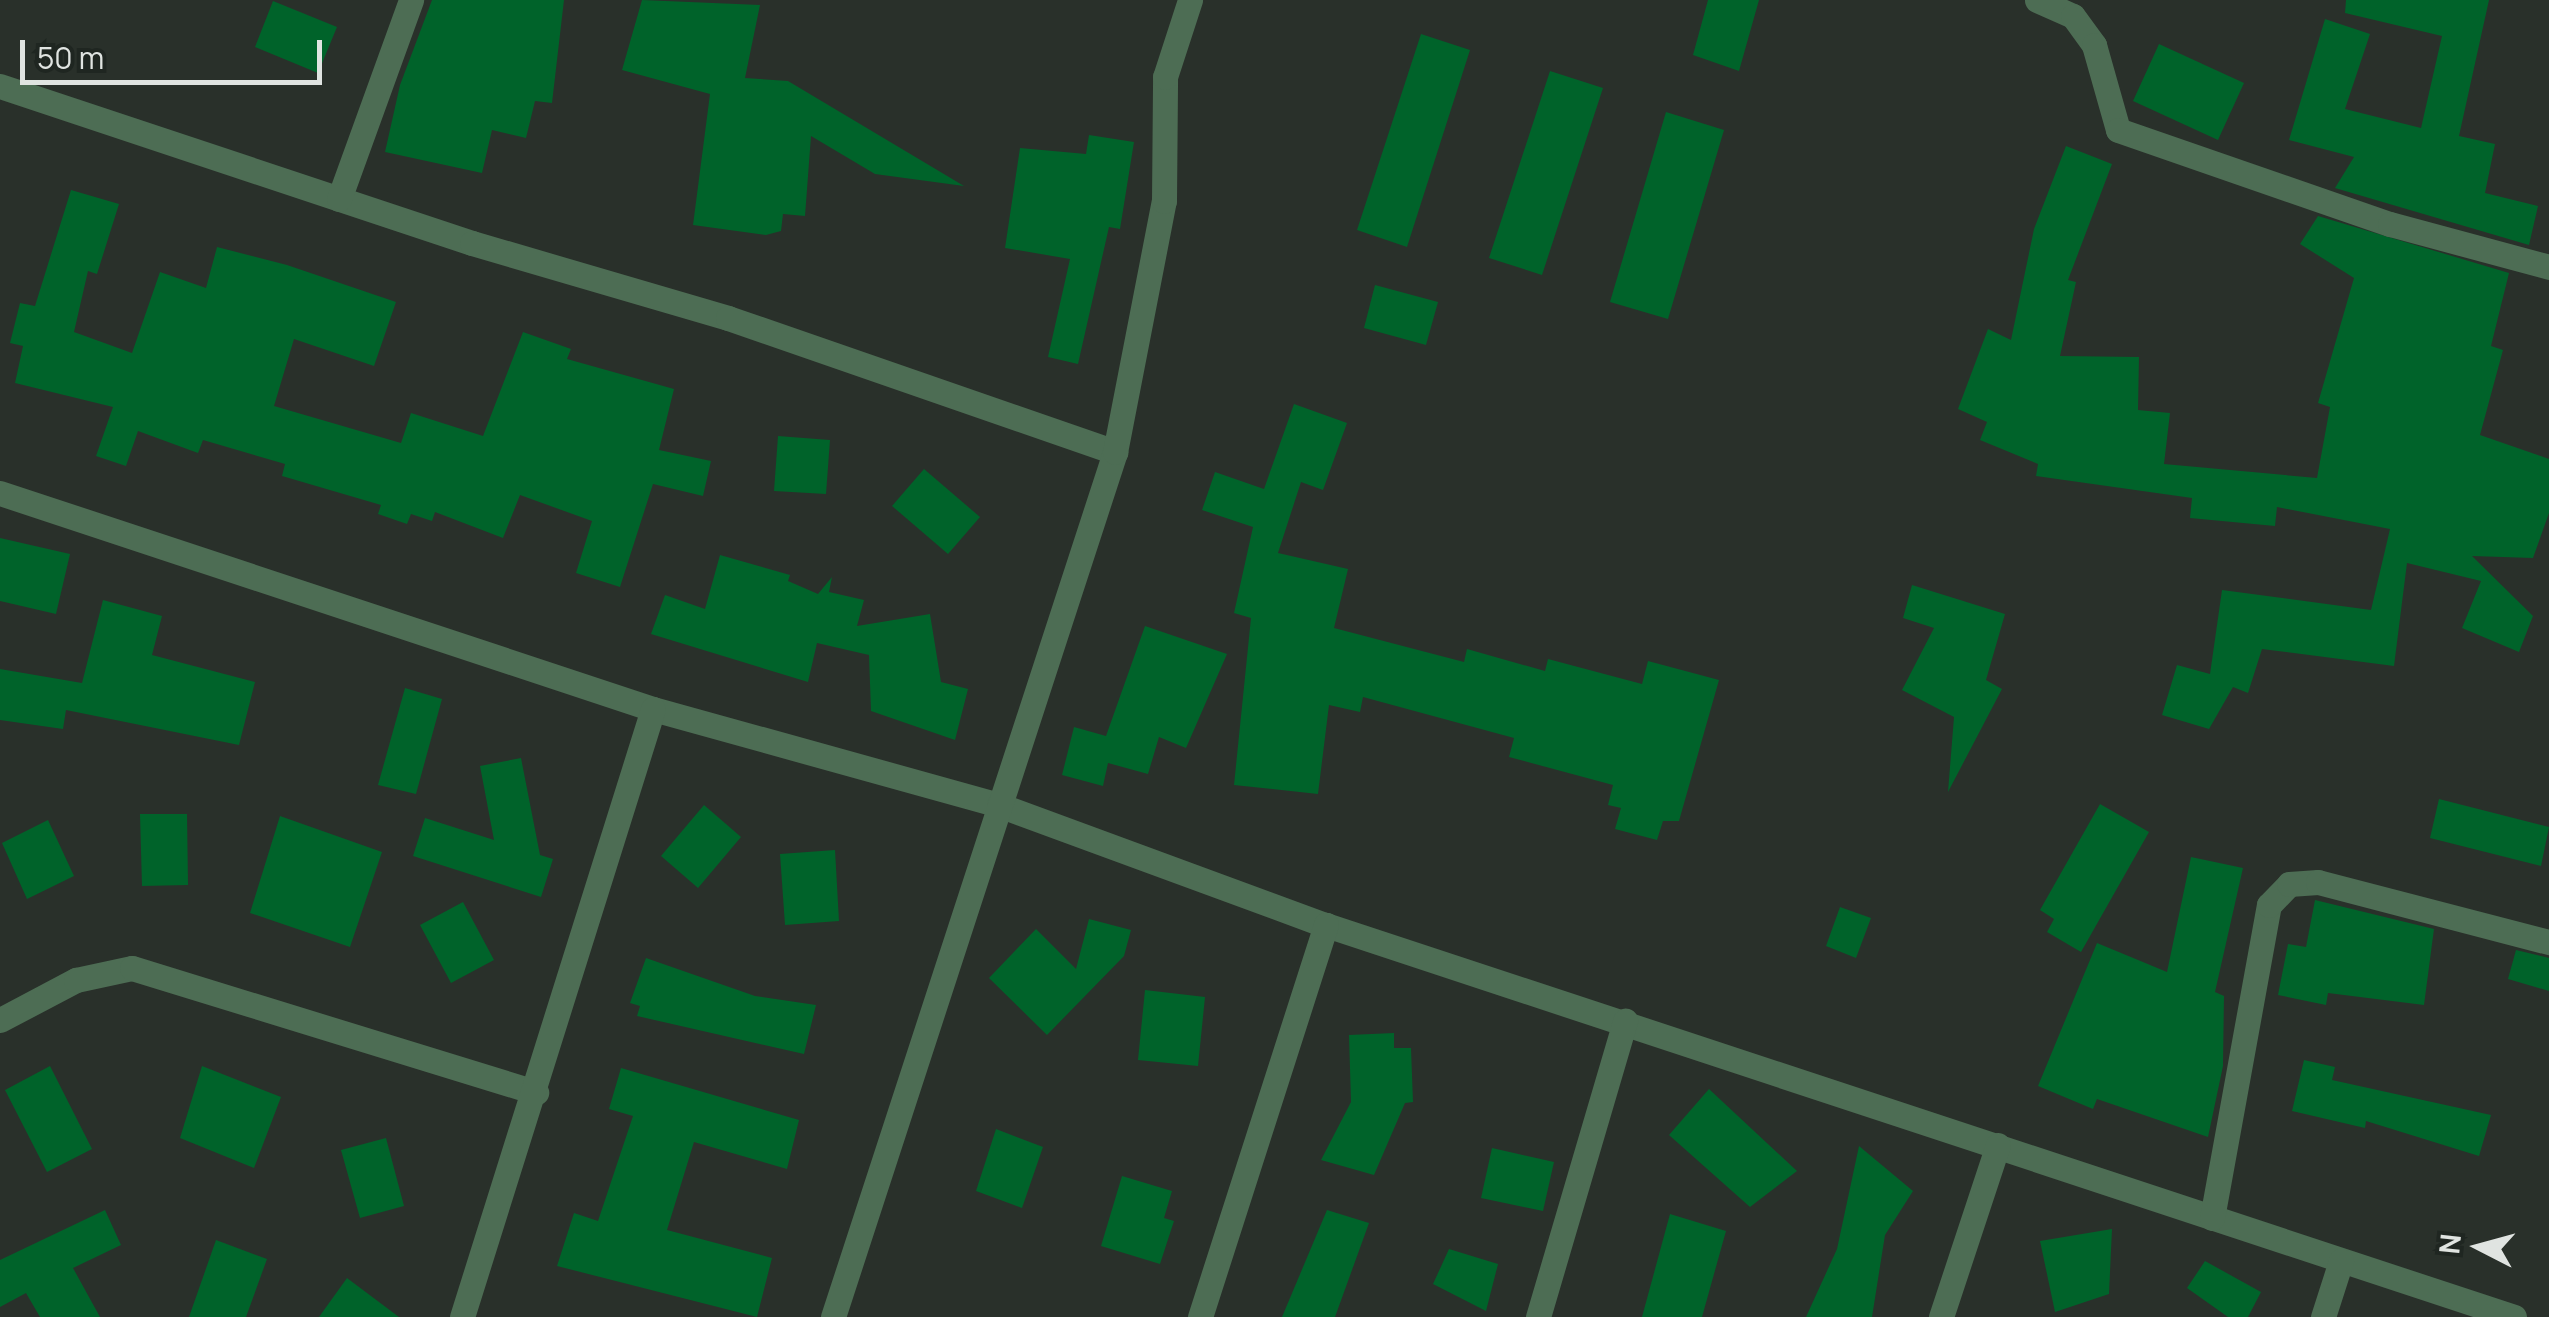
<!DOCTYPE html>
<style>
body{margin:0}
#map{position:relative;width:2549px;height:1317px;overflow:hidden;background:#29302a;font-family:Manrope,sans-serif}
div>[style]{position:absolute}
.building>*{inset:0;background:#00632a}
.street>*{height:25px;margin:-12.5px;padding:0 12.5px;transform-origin:12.5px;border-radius:12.5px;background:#4d6d54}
span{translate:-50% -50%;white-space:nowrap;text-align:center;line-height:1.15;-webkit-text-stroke:8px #1f2621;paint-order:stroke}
.north{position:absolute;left:2429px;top:1197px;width:100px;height:100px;-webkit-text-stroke:8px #1f2621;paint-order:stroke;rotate:276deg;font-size:28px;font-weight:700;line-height:40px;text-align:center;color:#e0e4e1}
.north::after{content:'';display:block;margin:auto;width:35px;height:45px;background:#e0e4e1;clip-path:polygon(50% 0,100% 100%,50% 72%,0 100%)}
.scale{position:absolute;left:20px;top:40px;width:302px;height:45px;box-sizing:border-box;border:5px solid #e0e4e1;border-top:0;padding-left:12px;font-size:30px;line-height:35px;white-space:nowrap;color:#e0e4e1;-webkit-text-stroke:8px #1f2621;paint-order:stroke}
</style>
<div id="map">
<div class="building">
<i style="clip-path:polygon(432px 0,564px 0,552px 103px,535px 101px,526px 138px,492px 130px,482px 173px,385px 152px,400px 85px)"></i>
<i style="clip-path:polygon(642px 0,760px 5px,745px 78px,788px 81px,964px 186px,875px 174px,811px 136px,805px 216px,783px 214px,781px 231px,766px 235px,693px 225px,710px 94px,622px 70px)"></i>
<i style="clip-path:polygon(1708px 0,1759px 0,1739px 71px,1693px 55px)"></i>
<i style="clip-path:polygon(2346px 0,2489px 0,2459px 136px,2495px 144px,2485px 193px,2538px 206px,2529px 245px,2335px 188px,2354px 157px,2289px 140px,2325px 19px,2370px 34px,2345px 109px,2421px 128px,2442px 36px,2345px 13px)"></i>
<i style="clip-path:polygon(273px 1px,337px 27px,318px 73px,255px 47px)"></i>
<i style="clip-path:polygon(1421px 34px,1470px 50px,1407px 247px,1357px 230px)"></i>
<i style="clip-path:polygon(2159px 44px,2244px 83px,2218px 140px,2133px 101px)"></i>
<i style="clip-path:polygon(1550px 71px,1603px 88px,1542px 275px,1489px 258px)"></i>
<i style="clip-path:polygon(1666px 112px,1724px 130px,1668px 319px,1610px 302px)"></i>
<i style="clip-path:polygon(1089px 135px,1134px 142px,1120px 229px,1109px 227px,1078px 364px,1048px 357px,1070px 259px,1005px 248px,1020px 148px,1086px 154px)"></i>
<i style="clip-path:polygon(2066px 146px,2112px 164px,2068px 280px,2076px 282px,2060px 356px,2139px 357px,2138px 410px,2170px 413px,2164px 464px,2317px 478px,2330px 407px,2318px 403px,2354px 278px,2300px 244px,2318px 216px,2509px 273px,2491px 346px,2503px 350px,2480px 435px,2549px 459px,2549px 513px,2533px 558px,2472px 556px,2533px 616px,2519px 652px,2462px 628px,2481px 581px,2407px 563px,2394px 666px,2262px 649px,2248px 693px,2233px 687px,2209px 729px,2162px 715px,2177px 665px,2210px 674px,2222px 590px,2371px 610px,2390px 529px,2277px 507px,2275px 526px,2190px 518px,2192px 498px,2036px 476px,2038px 464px,1980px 440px,1987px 422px,1958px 409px,1988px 329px,2011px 340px,2034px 229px)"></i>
<i style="clip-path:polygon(71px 190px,119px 204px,97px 274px,88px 271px,74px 332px,132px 353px,160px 272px,206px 288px,217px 247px,287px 265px,396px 302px,374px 366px,294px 339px,274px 406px,401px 443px,411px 413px,483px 436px,523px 332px,571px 349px,567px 359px,674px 389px,659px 450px,711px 461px,703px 496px,653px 484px,620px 587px,576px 573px,592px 521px,520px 495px,503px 538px,435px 512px,432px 521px,411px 514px,407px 524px,378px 514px,381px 505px,282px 476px,285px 464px,203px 440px,198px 453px,138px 431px,126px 466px,96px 456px,113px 407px,15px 383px,23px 346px,10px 343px,20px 303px,35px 306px)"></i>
<i style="clip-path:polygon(1375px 285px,1438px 302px,1426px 345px,1364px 328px)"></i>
<i style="clip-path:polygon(1294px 404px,1347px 423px,1323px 490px,1301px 482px,1278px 553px,1348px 569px,1334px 628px,1464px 662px,1467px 649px,1545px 671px,1548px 659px,1642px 684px,1648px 661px,1719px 680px,1679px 821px,1663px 821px,1657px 840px,1615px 829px,1621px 808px,1608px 805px,1613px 785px,1509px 757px,1514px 738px,1363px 697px,1360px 712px,1329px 705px,1318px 794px,1234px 785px,1251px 618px,1234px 613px,1253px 527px,1202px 510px,1215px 472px,1264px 489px)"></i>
<i style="clip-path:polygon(778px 436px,830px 440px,826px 494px,774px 491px)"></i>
<i style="clip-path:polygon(924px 469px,980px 517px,948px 554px,892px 506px)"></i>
<i style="clip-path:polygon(0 538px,70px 554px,56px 614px,0 601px)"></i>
<i style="clip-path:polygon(720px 555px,790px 575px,788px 581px,818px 594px,832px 577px,829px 592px,864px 600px,857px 626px,930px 614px,941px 682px,968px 689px,955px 740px,871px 711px,869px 655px,817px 643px,808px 682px,651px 634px,665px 595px,705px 609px)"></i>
<i style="clip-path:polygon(1912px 585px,2005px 614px,1986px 680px,2002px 689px,1948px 792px,1954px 717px,1902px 690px,1934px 628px,1903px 618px)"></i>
<i style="clip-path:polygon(103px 600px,162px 616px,152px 655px,255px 682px,239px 745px,66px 710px,63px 729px,0 720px,0 669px,82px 683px)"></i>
<i style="clip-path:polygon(1145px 626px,1227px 654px,1186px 748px,1159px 737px,1148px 774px,1108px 763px,1103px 786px,1062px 775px,1074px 727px,1106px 736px)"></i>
<i style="clip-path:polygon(405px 688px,442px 699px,416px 794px,378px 785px)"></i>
<i style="clip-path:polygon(521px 758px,540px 855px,553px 859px,541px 897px,413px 856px,425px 818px,494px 840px,480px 766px)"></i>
<i style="clip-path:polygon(2439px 799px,2549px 827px,2541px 866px,2430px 838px)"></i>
<i style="clip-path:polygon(2100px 804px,2149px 832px,2081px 952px,2047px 932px,2054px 919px,2040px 910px)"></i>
<i style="clip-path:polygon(704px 805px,741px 837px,698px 888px,661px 856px)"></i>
<i style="clip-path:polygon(140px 814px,187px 814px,188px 885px,142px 886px)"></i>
<i style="clip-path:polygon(280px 816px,382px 852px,350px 947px,250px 913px)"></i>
<i style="clip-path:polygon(48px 820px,74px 876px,27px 899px,2px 843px)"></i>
<i style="clip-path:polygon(835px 850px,839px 921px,785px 925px,780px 854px)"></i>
<i style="clip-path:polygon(2191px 857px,2243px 868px,2215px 992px,2224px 996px,2223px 1066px,2208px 1137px,2097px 1099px,2093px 1109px,2038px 1086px,2097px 943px,2167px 972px)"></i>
<i style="clip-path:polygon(2315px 900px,2434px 929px,2424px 1005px,2328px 993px,2326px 1005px,2278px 995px,2288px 944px,2306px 947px)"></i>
<i style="clip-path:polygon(463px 902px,494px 960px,451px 983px,420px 925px)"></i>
<i style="clip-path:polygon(1840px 907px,1871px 918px,1856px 958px,1826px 946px)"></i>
<i style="clip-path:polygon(1089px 919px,1131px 930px,1124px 956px,1047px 1035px,989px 978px,1036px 929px,1076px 969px)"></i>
<i style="clip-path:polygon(2516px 950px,2549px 958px,2549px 991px,2508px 979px)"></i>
<i style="clip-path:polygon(646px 958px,755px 996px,816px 1005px,804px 1054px,637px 1016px,640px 1006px,630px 1003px)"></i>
<i style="clip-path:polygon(1145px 990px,1205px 997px,1198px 1066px,1138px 1060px)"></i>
<i style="clip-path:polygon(1394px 1033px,1394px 1048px,1411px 1048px,1413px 1102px,1405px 1103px,1374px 1175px,1321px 1160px,1351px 1102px,1349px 1035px)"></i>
<i style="clip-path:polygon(2304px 1060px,2335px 1067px,2332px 1080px,2491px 1115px,2479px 1156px,2366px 1121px,2365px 1128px,2292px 1111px)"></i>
<i style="clip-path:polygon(50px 1066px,92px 1149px,47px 1172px,5px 1090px)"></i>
<i style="clip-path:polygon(202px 1066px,281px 1097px,254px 1168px,180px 1138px)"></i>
<i style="clip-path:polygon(621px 1068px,799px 1120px,787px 1169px,694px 1142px,667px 1230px,772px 1258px,757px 1317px,557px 1266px,574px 1213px,598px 1221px,633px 1116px,609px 1109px)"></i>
<i style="clip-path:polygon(1709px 1089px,1797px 1171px,1750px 1207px,1669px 1135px)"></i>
<i style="clip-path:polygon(996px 1129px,1043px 1147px,1022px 1208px,976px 1191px)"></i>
<i style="clip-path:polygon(386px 1138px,404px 1206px,360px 1218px,341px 1150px)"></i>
<i style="clip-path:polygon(1859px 1146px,1913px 1191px,1885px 1235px,1872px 1317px,1806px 1317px,1837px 1249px)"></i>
<i style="clip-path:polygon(1492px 1148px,1554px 1162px,1543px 1211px,1481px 1198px)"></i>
<i style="clip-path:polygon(1122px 1176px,1172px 1191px,1164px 1218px,1174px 1221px,1160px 1264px,1101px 1246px)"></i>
<i style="clip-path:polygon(105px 1210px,121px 1245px,73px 1268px,100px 1317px,40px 1317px,26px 1293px,0 1307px,0 1260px)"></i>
<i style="clip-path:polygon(1327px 1210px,1369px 1223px,1335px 1317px,1282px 1317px)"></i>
<i style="clip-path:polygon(1670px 1214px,1726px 1231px,1702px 1317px,1642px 1317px)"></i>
<i style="clip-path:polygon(2112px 1229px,2109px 1294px,2055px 1312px,2040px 1241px)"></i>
<i style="clip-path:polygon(216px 1240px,267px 1259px,246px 1317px,189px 1317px)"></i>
<i style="clip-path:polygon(1449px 1249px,1498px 1264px,1486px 1311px,1433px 1284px)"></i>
<i style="clip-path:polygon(2205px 1261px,2261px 1292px,2248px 1317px,2228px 1317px,2187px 1288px)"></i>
<i style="clip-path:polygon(347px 1278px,399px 1317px,319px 1317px)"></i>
</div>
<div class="street">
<i style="left:2037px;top:0;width:39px;rotate:24deg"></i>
<i style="left:2073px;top:16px;width:36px;rotate:54deg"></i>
<i style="left:2094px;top:45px;width:88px;rotate:74.2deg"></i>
<i style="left:2118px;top:130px;width:288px;rotate:19.1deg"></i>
<i style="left:2390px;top:224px;width:165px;rotate:15.1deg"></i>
<i style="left:0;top:86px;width:497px;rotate:18.4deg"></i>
<i style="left:472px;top:243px;width:267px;rotate:16.3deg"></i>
<i style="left:728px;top:318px;width:410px;rotate:19.1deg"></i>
<i style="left:339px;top:199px;width:212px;rotate:-70.1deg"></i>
<i style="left:0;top:493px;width:688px;rotate:18.3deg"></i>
<i style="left:653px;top:709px;width:359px;rotate:15.5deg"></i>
<i style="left:999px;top:805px;width:348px;rotate:20.2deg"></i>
<i style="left:1326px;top:925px;width:1251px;rotate:18.26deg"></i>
<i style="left:0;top:1020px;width:86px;rotate:-27.8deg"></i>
<i style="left:76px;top:980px;width:57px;rotate:-12.1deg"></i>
<i style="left:132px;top:968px;width:423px;rotate:17.1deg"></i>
<i style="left:2212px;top:1218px;width:318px;rotate:-79.7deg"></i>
<i style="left:2269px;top:905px;width:29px;rotate:-46deg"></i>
<i style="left:2289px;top:884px;width:29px;rotate:-4deg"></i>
<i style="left:2318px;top:882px;width:239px;rotate:14.6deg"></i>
<i style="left:462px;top:1317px;width:637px;rotate:-72.56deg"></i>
<i style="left:833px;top:1317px;width:910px;rotate:-71.94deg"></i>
<i style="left:1115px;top:452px;width:256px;rotate:-79deg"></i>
<i style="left:1164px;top:201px;width:124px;rotate:-89.5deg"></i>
<i style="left:1165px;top:77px;width:81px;rotate:-72deg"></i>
<i style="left:1200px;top:1317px;width:412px;rotate:-72.2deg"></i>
<i style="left:1538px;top:1317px;width:309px;rotate:-73.6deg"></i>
<i style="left:1941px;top:1317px;width:181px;rotate:-71.7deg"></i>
<i style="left:2323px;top:1317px;width:59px;rotate:-72.2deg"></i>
</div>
<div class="north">N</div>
<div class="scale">50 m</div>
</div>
